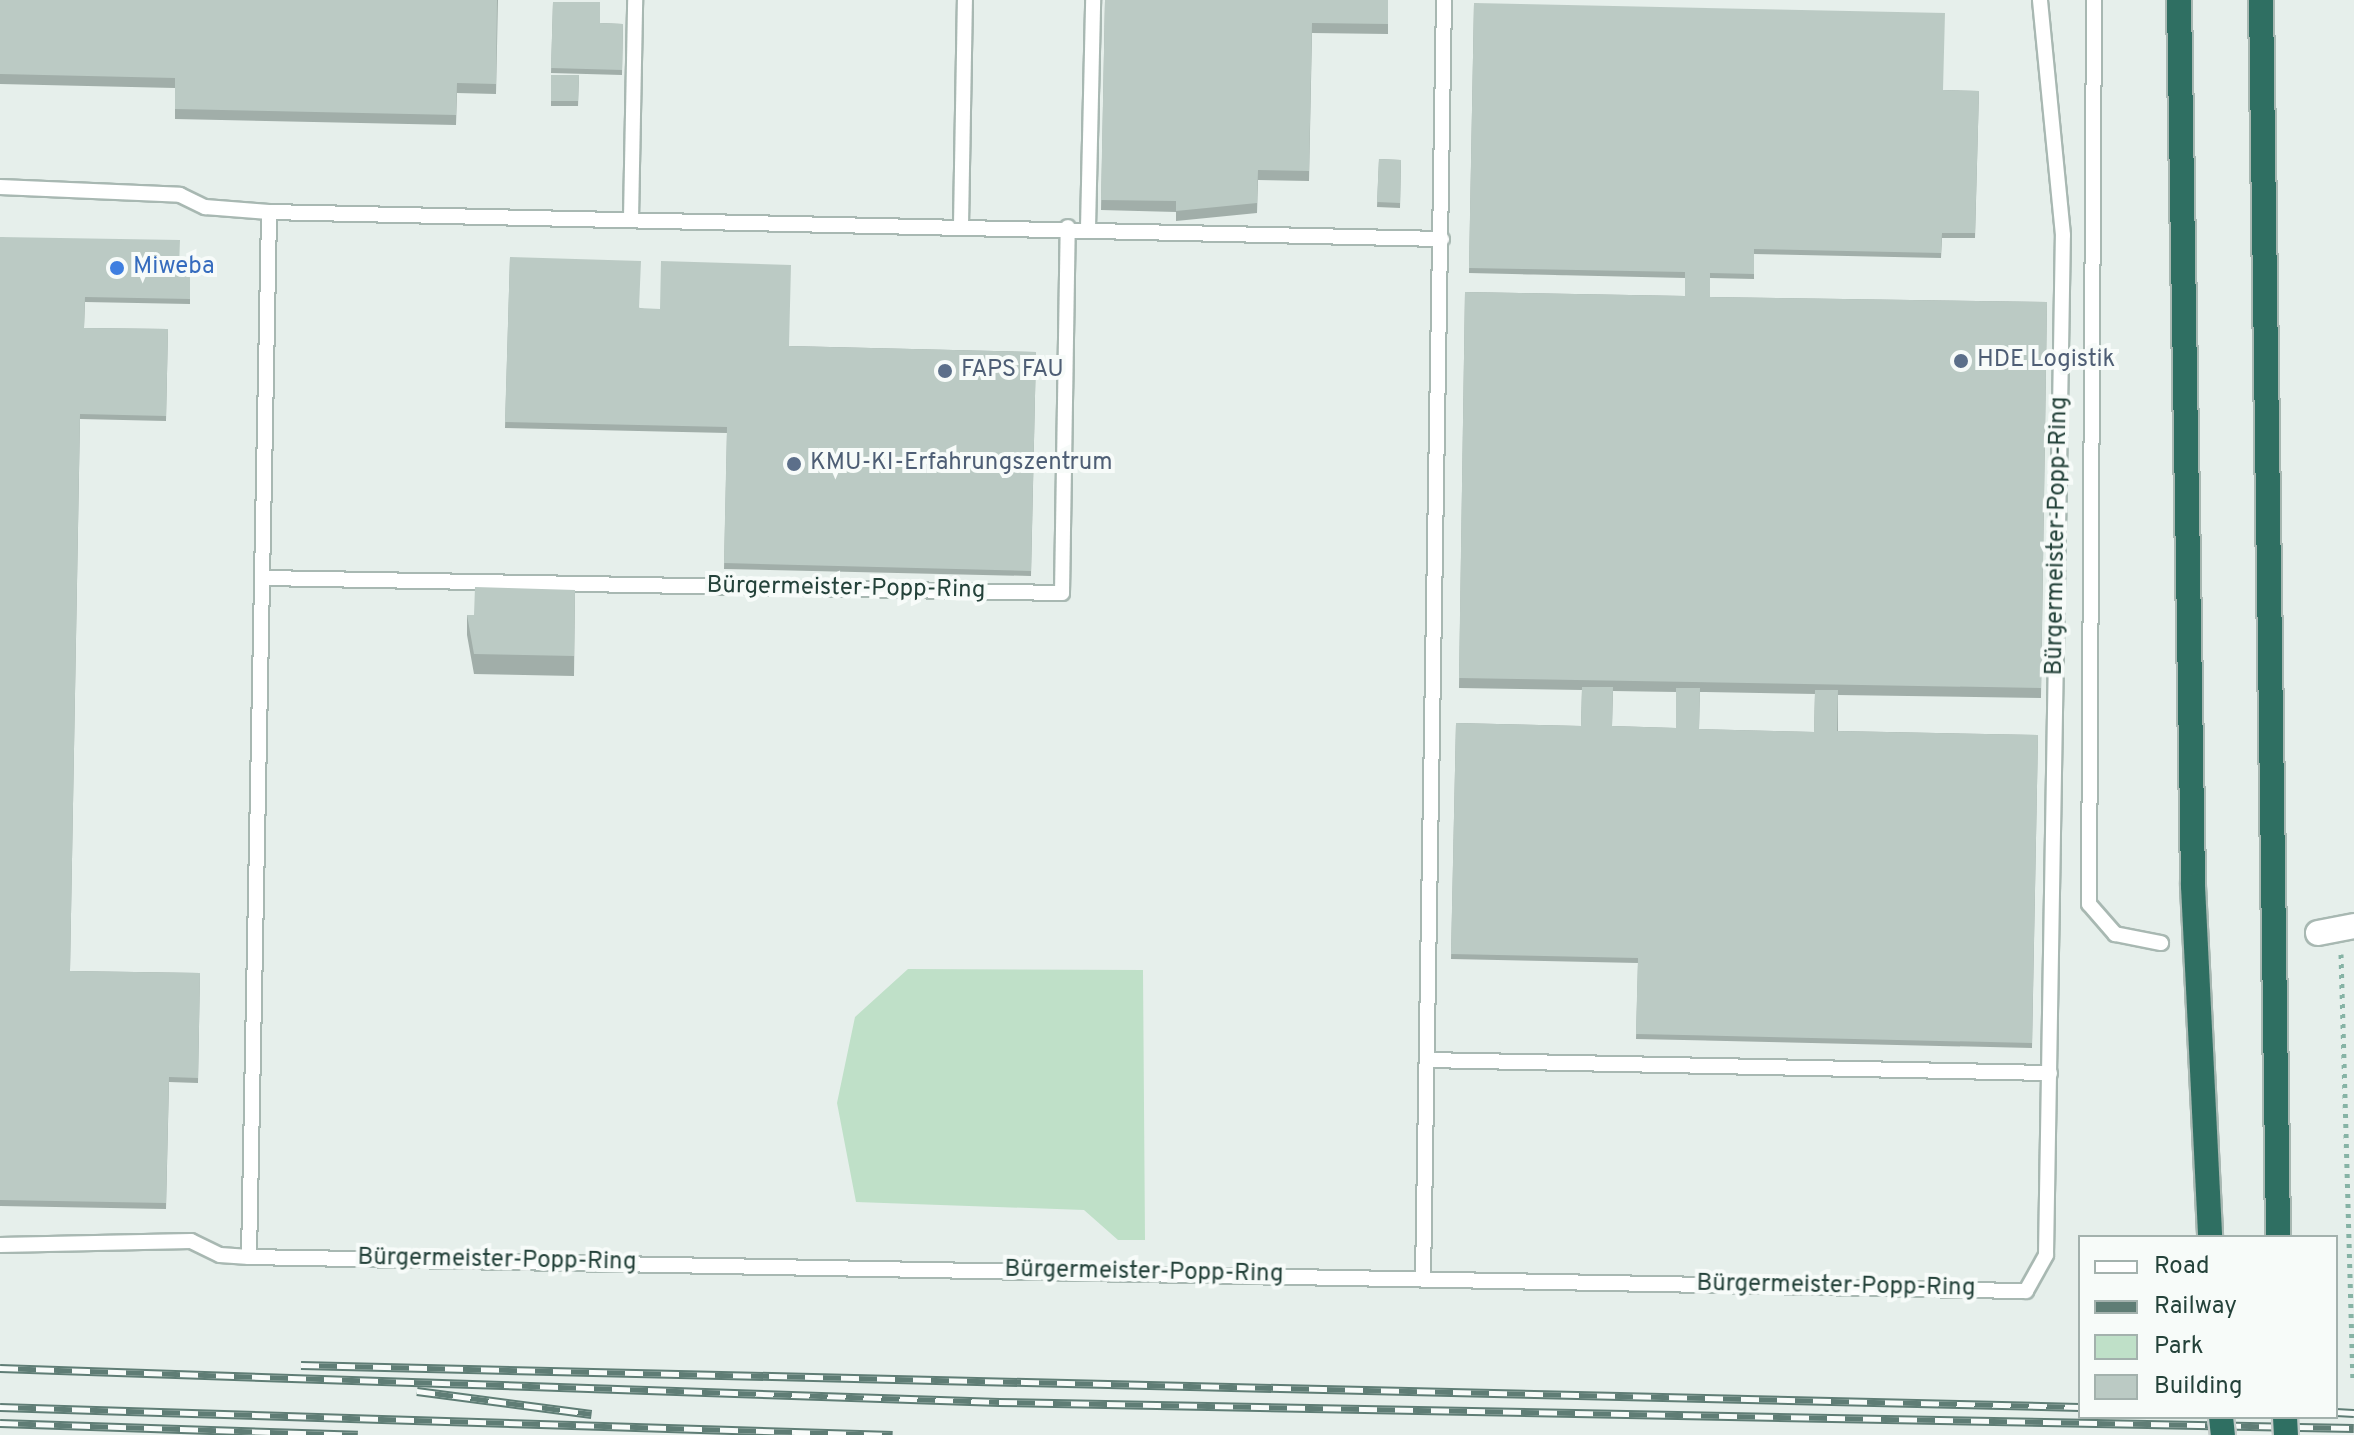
<!DOCTYPE html>
<meta charset="utf-8">
<style>
body{margin:0}
#map{position:relative;width:2354px;height:1435px;overflow:hidden;background:#e6efeb;font-family:Overpass,sans-serif}
div>[style]{position:absolute}
.green>*{inset:0;background:#bfe0c8}
.path>*{height:5px;margin-top:-2.5px;transform-origin:0;background:repeating-linear-gradient(90deg,#86b3a5 0 4px,transparent 0 10px)}
.roads{filter:drop-shadow(2px 0 #a8b8b2) drop-shadow(-2px 0 #a8b8b2) drop-shadow(0 2px #a8b8b2) drop-shadow(0 -2px #a8b8b2)}
.service>*{height:14px;margin:-7px;padding:0 7px;transform-origin:7px;border-radius:7px;background:#fff}
.minor>*{height:24px;margin:-12px;padding:0 12px;transform-origin:12px;border-radius:12px;background:#fff}
.motorway>*{height:24px;margin:-12px;padding:0 12px;transform-origin:12px;border-radius:12px;background:#2f6f62}
.rail>*{height:9px;margin-top:-4.5px;transform-origin:0;background:repeating-linear-gradient(90deg,#f7fbf9 0 18px,#5f7d75 0 36px);box-sizing:border-box;border-block:2px solid #5f7d75}
.bridges{filter:drop-shadow(2px 0 #c2cac8) drop-shadow(-2px 0 #c2cac8) drop-shadow(0 2px #c2cac8) drop-shadow(0 -2px #c2cac8)}
.motorway-bridge>*{height:24px;margin:-12px;padding:0 12px;transform-origin:12px;border-radius:12px;background:#2f6f62}
.wall>*{inset:0;background:#a1aea9}
.building>*{inset:0;background:#bbcac4}
.dots>*{width:22px;height:22px;translate:-50% -50%;box-sizing:border-box;border:4px solid #f7fbf9;border-radius:50%}
span{translate:-50% -50%;white-space:nowrap;text-align:center;line-height:1.15;-webkit-text-stroke:8px #f7fbf9;paint-order:stroke}
.shop-label{font-size:24px;color:#366cbe}
.left{translate:0 -50%;text-align:left}
.service-label{font-size:24px;color:#4e5e75}
.street-label{font-size:24px;color:#24423a}
.legend{position:absolute;left:2078px;top:1235px;width:260px;height:184px;box-sizing:border-box;background:#f7fbf9;border:2px solid #a3b1ad;margin:0;padding:10px 14px;list-style:none;font-size:24px;color:#24423a}
.legend li{display:flex;align-items:center;gap:16px;height:40px}
.legend b{width:40px;border:2px solid #a3b1ad}
</style>
<div id="map">
<div class="green">
<i style="clip-path:polygon(908px 969px,1143px 970px,1145px 1240px,1118px 1240px,1084px 1210px,856px 1202px,837px 1103px,855px 1017px)"></i>
</div>
<div class="path">
<i style="left:2341px;top:954px;width:424px;rotate:88.4deg"></i>
</div>
<div class="roads">
<div class="service">
<i style="left:2094px;top:0;width:904px;rotate:90.32deg"></i>
<i style="left:2089px;top:904px;width:40px;rotate:49deg"></i>
<i style="left:2115px;top:934px;width:47px;rotate:11.1deg"></i>
<i style="left:0;top:187px;width:180px;rotate:2.5deg"></i>
<i style="left:180px;top:195px;width:28px;rotate:26deg"></i>
<i style="left:205px;top:207px;width:64px;rotate:4.5deg"></i>
<i style="left:269px;top:212px;width:1173px;rotate:1.32deg"></i>
<i style="left:631px;top:218px;width:218px;rotate:-88.9deg"></i>
<i style="left:961px;top:225px;width:225px;rotate:-89deg"></i>
<i style="left:1088px;top:228px;width:228px;rotate:-88.7deg"></i>
<i style="left:264px;top:578px;width:798px;rotate:1.08deg"></i>
<i style="left:1062px;top:593px;width:366px;rotate:-89.1deg"></i>
<i style="left:1427px;top:1060px;width:623px;rotate:1.2deg"></i>
<i style="left:0;top:1245px;width:191px;rotate:-1.2deg"></i>
<i style="left:191px;top:1241px;width:32px;rotate:26deg"></i>
<i style="left:220px;top:1255px;width:29px;rotate:4deg"></i>
<i style="left:249px;top:1257px;width:1777px;rotate:1.1deg"></i>
<i style="left:2026px;top:1291px;width:41px;rotate:-60.9deg"></i>
<i style="left:2046px;top:1255px;width:1020px;rotate:-89.05deg"></i>
<i style="left:2063px;top:235px;width:236px;rotate:-95.6deg"></i>
<i style="left:249px;top:1257px;width:1045px;rotate:-88.9deg"></i>
<i style="left:1423px;top:1278px;width:1278px;rotate:-89.06deg"></i>
</div>
<div class="minor">
<i style="left:2318px;top:933px;width:37px;rotate:-11deg"></i>
</div>
<div class="motorway">
<i style="left:2179px;top:0;width:886px;rotate:89.09deg"></i>
<i style="left:2193px;top:886px;width:351px;rotate:87.2deg"></i>
<i style="left:2261px;top:0;width:1237px;rotate:89.21deg"></i>
</div>
</div>
<div class="rail">
<i style="left:301px;top:1365px;width:1779px;rotate:1.35deg"></i>
<i style="left:0;top:1368px;width:1000px;rotate:1.95deg"></i>
<i style="left:999px;top:1402px;width:1355px;rotate:1.1deg"></i>
<i style="left:417px;top:1391px;width:176px;rotate:7.5deg"></i>
<i style="left:0;top:1407px;width:893px;rotate:1.8deg"></i>
<i style="left:2336px;top:1412px;width:18px;rotate:3deg"></i>
<i style="left:0;top:1423px;width:358px;rotate:1.9deg"></i>
</div>
<div class="bridges">
<div class="motorway-bridge">
<i style="left:2221px;top:1417px;width:18px;rotate:84deg"></i>
<i style="left:2285px;top:1417px;width:18px;rotate:87deg"></i>
</div>
</div>
<div class="wall">
<i style="clip-path:polygon(0 0,498px 0,496px 94px,457px 93px,456px 125px,175px 119px,175px 88px,0 84px)"></i>
<i style="clip-path:polygon(1105px 0,1388px 0,1388px 34px,1312px 33px,1309px 181px,1258px 180px,1257px 213px,1176px 221px,1176px 212px,1101px 210px)"></i>
<i style="clip-path:polygon(553px 2px,600px 23px,623px 24px,622px 75px,551px 73px)"></i>
<i style="clip-path:polygon(evenodd,1474px 3px,1943px 90px,1979px 91px,1975px 238px,1942px 238px,1941px 258px,1754px 254px,1754px 279px,1710px 278px,1710px 297px,2047px 302px,2041px 698px,1838px 695px,1838px 731px,2038px 735px,2032px 1048px,1636px 1039px,1638px 963px,1451px 959px,1456px 723px,1581px 726px,1582px 690px,1459px 688px,1465px 292px,1685px 296px,1685px 278px,1469px 273px,1474px 3px,1613px 691px,1676px 692px,1676px 728px,1612px 726px,1613px 691px,1474px 3px,1700px 692px,1815px 694px,1814px 732px,1699px 729px,1700px 692px)"></i>
<i style="clip-path:polygon(551px 75px,579px 75px,578px 106px,551px 106px)"></i>
<i style="clip-path:polygon(1379px 159px,1401px 160px,1400px 208px,1377px 207px)"></i>
<i style="clip-path:polygon(0 237px,179px 267px,190px 268px,190px 304px,85px 302px,84px 328px,168px 329px,166px 421px,80px 419px,70px 971px,200px 973px,198px 1083px,169px 1082px,166px 1209px,0 1206px)"></i>
<i style="clip-path:polygon(510px 257px,640px 308px,789px 346px,1036px 352px,1031px 576px,724px 569px,727px 433px,505px 428px)"></i>
<i style="clip-path:polygon(575px 590px,574px 676px,474px 674px,467px 635px,467px 615px,474px 615px)"></i>
</div>
<div class="building">
<i style="clip-path:polygon(0 0,497px 0,496px 84px,457px 83px,456px 115px,175px 109px,175px 78px,0 74px)"></i>
<i style="clip-path:polygon(1105px 0,1388px 0,1388px 24px,1312px 23px,1309px 171px,1258px 170px,1257px 203px,1176px 211px,1176px 201px,1101px 200px)"></i>
<i style="clip-path:polygon(553px 2px,600px 2px,600px 23px,623px 24px,622px 70px,551px 68px)"></i>
<i style="clip-path:polygon(1474px 3px,1945px 13px,1943px 90px,1979px 91px,1975px 233px,1942px 233px,1941px 253px,1754px 249px,1754px 274px,1710px 273px,1710px 268px,1685px 268px,1685px 272px,1469px 268px)"></i>
<i style="clip-path:polygon(551px 75px,579px 75px,578px 101px,551px 101px)"></i>
<i style="clip-path:polygon(1379px 159px,1401px 160px,1400px 203px,1377px 202px)"></i>
<i style="clip-path:polygon(0 237px,180px 240px,179px 267px,190px 268px,190px 299px,85px 297px,84px 328px,168px 329px,166px 416px,80px 414px,70px 971px,200px 973px,198px 1078px,169px 1077px,166px 1203px,0 1200px)"></i>
<i style="clip-path:polygon(510px 257px,641px 261px,639px 308px,660px 309px,661px 261px,791px 265px,789px 346px,1036px 352px,1031px 571px,724px 563px,727px 427px,505px 422px)"></i>
<i style="clip-path:polygon(1685px 268px,1710px 268px,1710px 297px,2047px 302px,2041px 688px,1459px 678px,1465px 292px,1685px 296px)"></i>
<i style="clip-path:polygon(475px 587px,575px 590px,574px 656px,474px 654px,467px 615px,474px 615px)"></i>
<i style="clip-path:polygon(1582px 687px,1613px 687px,1612px 726px,1676px 728px,1676px 688px,1700px 688px,1699px 729px,1814px 732px,1815px 690px,1838px 690px,1837px 731px,2038px 735px,2032px 1043px,1636px 1034px,1638px 958px,1451px 954px,1456px 723px,1581px 726px)"></i>
</div>
<div class="dots">
<i style="left:117px;top:268px;background:#3f7fe0"></i>
<i style="left:1961px;top:361px;background:#5c6f8a"></i>
<i style="left:945px;top:371px;background:#5c6f8a"></i>
<i style="left:794px;top:464px;background:#5c6f8a"></i>
</div>
<div class="shop-label">
<span class="left" style="left:133px;top:268px">Miweba</span>
</div>
<div class="service-label">
<span class="left" style="left:1977px;top:361px">HDE Logistik</span>
<span class="left" style="left:961px;top:371px">FAPS FAU</span>
<span class="left" style="left:810px;top:464px">KMU-KI-Erfahrungszentrum</span>
</div>
<div class="street-label">
<span style="left:2058px;top:536px;rotate:-89deg">Bürgermeister-Popp-Ring</span>
<span style="left:846px;top:589px;rotate:1deg">Bürgermeister-Popp-Ring</span>
<span style="left:497px;top:1261px;rotate:1deg">Bürgermeister-Popp-Ring</span>
<span style="left:1144px;top:1273px;rotate:1deg">Bürgermeister-Popp-Ring</span>
<span style="left:1836px;top:1287px;rotate:1deg">Bürgermeister-Popp-Ring</span>
</div>
<ul class="legend">
<li><b style="height:10px;background:#fff"></b>Road</li>
<li><b style="height:10px;background:#5f7d75"></b>Railway</li>
<li><b style="height:22px;background:#bfe0c8"></b>Park</li>
<li><b style="height:22px;background:#bbcac4"></b>Building</li>
</ul>
</div>
